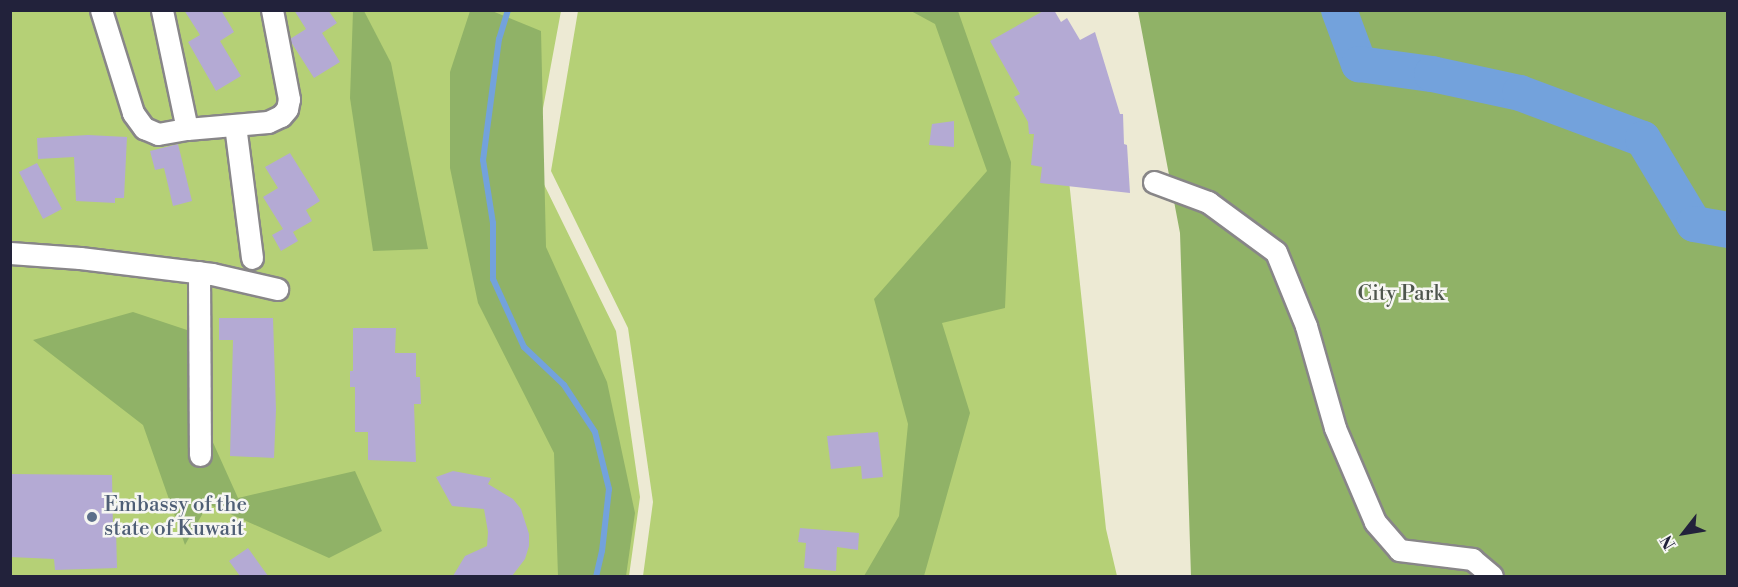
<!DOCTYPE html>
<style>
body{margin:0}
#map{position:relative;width:1738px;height:587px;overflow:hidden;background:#edead4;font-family:"Libre Bodoni",serif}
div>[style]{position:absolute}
.green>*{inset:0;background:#b5d076}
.forest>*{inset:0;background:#90b267}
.stream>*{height:6px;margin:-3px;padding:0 3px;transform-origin:3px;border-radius:3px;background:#73a2dc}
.river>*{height:36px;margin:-18px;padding:0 18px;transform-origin:18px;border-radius:18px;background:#73a2dc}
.building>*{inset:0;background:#b4aad4}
.roads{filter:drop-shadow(2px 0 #888688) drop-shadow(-2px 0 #888688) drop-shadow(0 2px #888688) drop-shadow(0 -2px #888688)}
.minor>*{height:21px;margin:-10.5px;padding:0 10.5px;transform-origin:10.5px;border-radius:10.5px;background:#fff}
.dots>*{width:16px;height:16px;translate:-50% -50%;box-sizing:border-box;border:3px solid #f6f6f2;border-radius:50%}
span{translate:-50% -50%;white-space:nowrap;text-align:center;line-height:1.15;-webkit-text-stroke:5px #f6f6f2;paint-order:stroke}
.park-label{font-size:21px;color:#4e564d}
.service-label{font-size:21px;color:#4e5e75}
.left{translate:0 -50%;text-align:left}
.frame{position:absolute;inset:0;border:12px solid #22223b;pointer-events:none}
.north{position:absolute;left:1654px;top:503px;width:60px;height:60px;-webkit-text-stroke:4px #f6f6f2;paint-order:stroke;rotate:239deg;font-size:16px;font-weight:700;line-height:24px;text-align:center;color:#22223b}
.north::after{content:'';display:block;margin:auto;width:21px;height:27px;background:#22223b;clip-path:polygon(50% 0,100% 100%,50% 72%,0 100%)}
</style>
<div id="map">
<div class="green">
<i style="clip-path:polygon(10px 11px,561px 11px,533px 162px,616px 331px,640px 497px,629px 576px,11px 576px)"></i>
<i style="clip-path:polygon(578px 11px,1051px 11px,1106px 529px,1117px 576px,643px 576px,653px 502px,628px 328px,551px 171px)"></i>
</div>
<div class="forest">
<i style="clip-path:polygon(353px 11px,364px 11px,391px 63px,428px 249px,373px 251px,350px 98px)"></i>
<i style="clip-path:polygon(470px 11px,492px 11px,541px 31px,546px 247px,607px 382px,635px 513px,626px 576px,558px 576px,554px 453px,478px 303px,450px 168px,450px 72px)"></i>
<i style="clip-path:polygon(911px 11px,958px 11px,1011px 162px,1005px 308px,942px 323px,970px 413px,924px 576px,864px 576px,899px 516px,908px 424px,874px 299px,987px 171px,935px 24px)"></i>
<i style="clip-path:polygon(1138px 11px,1727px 11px,1727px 576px,1191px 576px,1180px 233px)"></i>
<i style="clip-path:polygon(133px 312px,196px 333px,206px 427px,238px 498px,355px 471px,382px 531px,329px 558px,208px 504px,185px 545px,143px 425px,33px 340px)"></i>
</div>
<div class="stream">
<i style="left:508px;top:10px;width:30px;rotate:107deg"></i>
<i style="left:499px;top:39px;width:122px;rotate:97.5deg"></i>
<i style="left:483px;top:160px;width:64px;rotate:81deg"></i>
<i style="left:493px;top:223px;width:56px;rotate:90deg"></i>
<i style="left:493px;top:279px;width:75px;rotate:65.5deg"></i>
<i style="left:524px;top:347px;width:55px;rotate:43.5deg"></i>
<i style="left:564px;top:385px;width:56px;rotate:56.6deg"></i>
<i style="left:595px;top:432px;width:59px;rotate:76.2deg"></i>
<i style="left:609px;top:489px;width:62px;rotate:96.4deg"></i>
<i style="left:602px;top:551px;width:26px;rotate:103deg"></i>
</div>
<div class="river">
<i style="left:1339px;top:10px;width:58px;rotate:69.7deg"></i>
<i style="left:1359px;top:64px;width:74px;rotate:7.8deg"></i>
<i style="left:1432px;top:74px;width:90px;rotate:12.2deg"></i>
<i style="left:1520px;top:93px;width:131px;rotate:20.5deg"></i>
<i style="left:1643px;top:139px;width:99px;rotate:59deg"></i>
<i style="left:1694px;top:224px;width:35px;rotate:10deg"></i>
</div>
<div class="building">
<i style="clip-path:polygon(184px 10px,221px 10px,234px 32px,220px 41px,241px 76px,216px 91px,188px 42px,200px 35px)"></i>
<i style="clip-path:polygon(294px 10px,328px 10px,337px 23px,322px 33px,340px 62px,314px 78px,291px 42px,290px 39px,306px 29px)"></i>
<i style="clip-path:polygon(1045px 10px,1054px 10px,1061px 22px,1067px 18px,1080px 40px,1095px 32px,1120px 114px,1123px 114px,1124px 144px,1127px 145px,1130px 193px,1040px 183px,1042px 167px,1031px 165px,1034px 134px,1029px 134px,1028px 122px,1014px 97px,1020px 94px,990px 41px)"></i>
<i style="clip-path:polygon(954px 121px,954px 147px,929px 145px,932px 124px)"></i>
<i style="clip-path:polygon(88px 135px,127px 137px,124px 198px,115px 198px,115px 203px,76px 201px,74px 157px,38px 159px,37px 138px)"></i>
<i style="clip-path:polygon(178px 144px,192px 201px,173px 206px,164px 168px,155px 170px,150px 151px)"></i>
<i style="clip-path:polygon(290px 153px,320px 201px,306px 210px,312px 221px,293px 232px,298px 241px,281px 251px,272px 235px,283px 229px,263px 197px,278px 188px,265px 167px)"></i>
<i style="clip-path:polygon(37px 163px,62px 209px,43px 219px,19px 172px)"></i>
<i style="clip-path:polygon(219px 318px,273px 318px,276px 410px,274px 458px,230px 456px,233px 340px,219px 340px)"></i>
<i style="clip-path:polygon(353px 328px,396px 328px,395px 353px,416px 353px,416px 377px,420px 377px,421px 404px,414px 404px,416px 462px,368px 460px,368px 432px,355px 432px,355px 387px,350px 387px,350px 371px,353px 371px)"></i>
<i style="clip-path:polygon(878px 432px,883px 477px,862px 479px,861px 466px,831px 469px,827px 436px)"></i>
<i style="clip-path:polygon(453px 471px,491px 478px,488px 484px,513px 499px,521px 509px,529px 534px,529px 546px,525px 559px,512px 576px,453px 576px,465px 556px,487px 546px,488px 532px,484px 509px,452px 506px,436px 477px)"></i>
<i style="clip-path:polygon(10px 474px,112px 475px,113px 529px,116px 528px,117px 568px,55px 570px,54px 559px,10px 557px)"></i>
<i style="clip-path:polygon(800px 528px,859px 533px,858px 550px,837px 547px,836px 571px,804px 568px,806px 543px,798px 542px)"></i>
<i style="clip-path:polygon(248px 548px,268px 576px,240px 576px,229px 561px)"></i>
</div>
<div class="roads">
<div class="minor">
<i style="left:101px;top:10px;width:108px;rotate:72.7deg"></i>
<i style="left:133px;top:113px;width:19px;rotate:54deg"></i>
<i style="left:144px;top:128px;width:15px;rotate:23deg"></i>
<i style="left:158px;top:134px;width:29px;rotate:-10deg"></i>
<i style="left:187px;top:129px;width:122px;rotate:-101.9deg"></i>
<i style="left:235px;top:125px;width:134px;rotate:82.7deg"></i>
<i style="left:187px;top:129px;width:81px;rotate:-4.9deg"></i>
<i style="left:268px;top:122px;width:14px;rotate:-25deg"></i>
<i style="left:281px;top:116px;width:9px;rotate:-49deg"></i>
<i style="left:287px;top:109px;width:10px;rotate:-79deg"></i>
<i style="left:289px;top:99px;width:91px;rotate:-100.8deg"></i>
<i style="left:1154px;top:182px;width:58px;rotate:20.3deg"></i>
<i style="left:1208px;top:202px;width:84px;rotate:36.3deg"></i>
<i style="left:1276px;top:252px;width:80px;rotate:67.9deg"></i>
<i style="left:1306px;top:326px;width:106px;rotate:74.1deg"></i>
<i style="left:1335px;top:428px;width:102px;rotate:66.9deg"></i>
<i style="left:1375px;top:522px;width:37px;rotate:49deg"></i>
<i style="left:1399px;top:550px;width:74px;rotate:7deg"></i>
<i style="left:1472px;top:559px;width:26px;rotate:40deg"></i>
<i style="left:10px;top:253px;width:70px;rotate:4.1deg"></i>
<i style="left:80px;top:258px;width:133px;rotate:6.9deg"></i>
<i style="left:212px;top:274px;width:67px;rotate:13deg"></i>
<i style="left:199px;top:272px;width:183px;rotate:89.7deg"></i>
</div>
</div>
<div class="dots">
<i style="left:92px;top:517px;background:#5c6f8a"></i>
</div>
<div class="park-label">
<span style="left:1401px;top:294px">City Park</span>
</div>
<div class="service-label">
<span class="left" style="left:104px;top:517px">Embassy of the<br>state of Kuwait</span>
</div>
<div class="frame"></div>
<div class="north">N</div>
</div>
